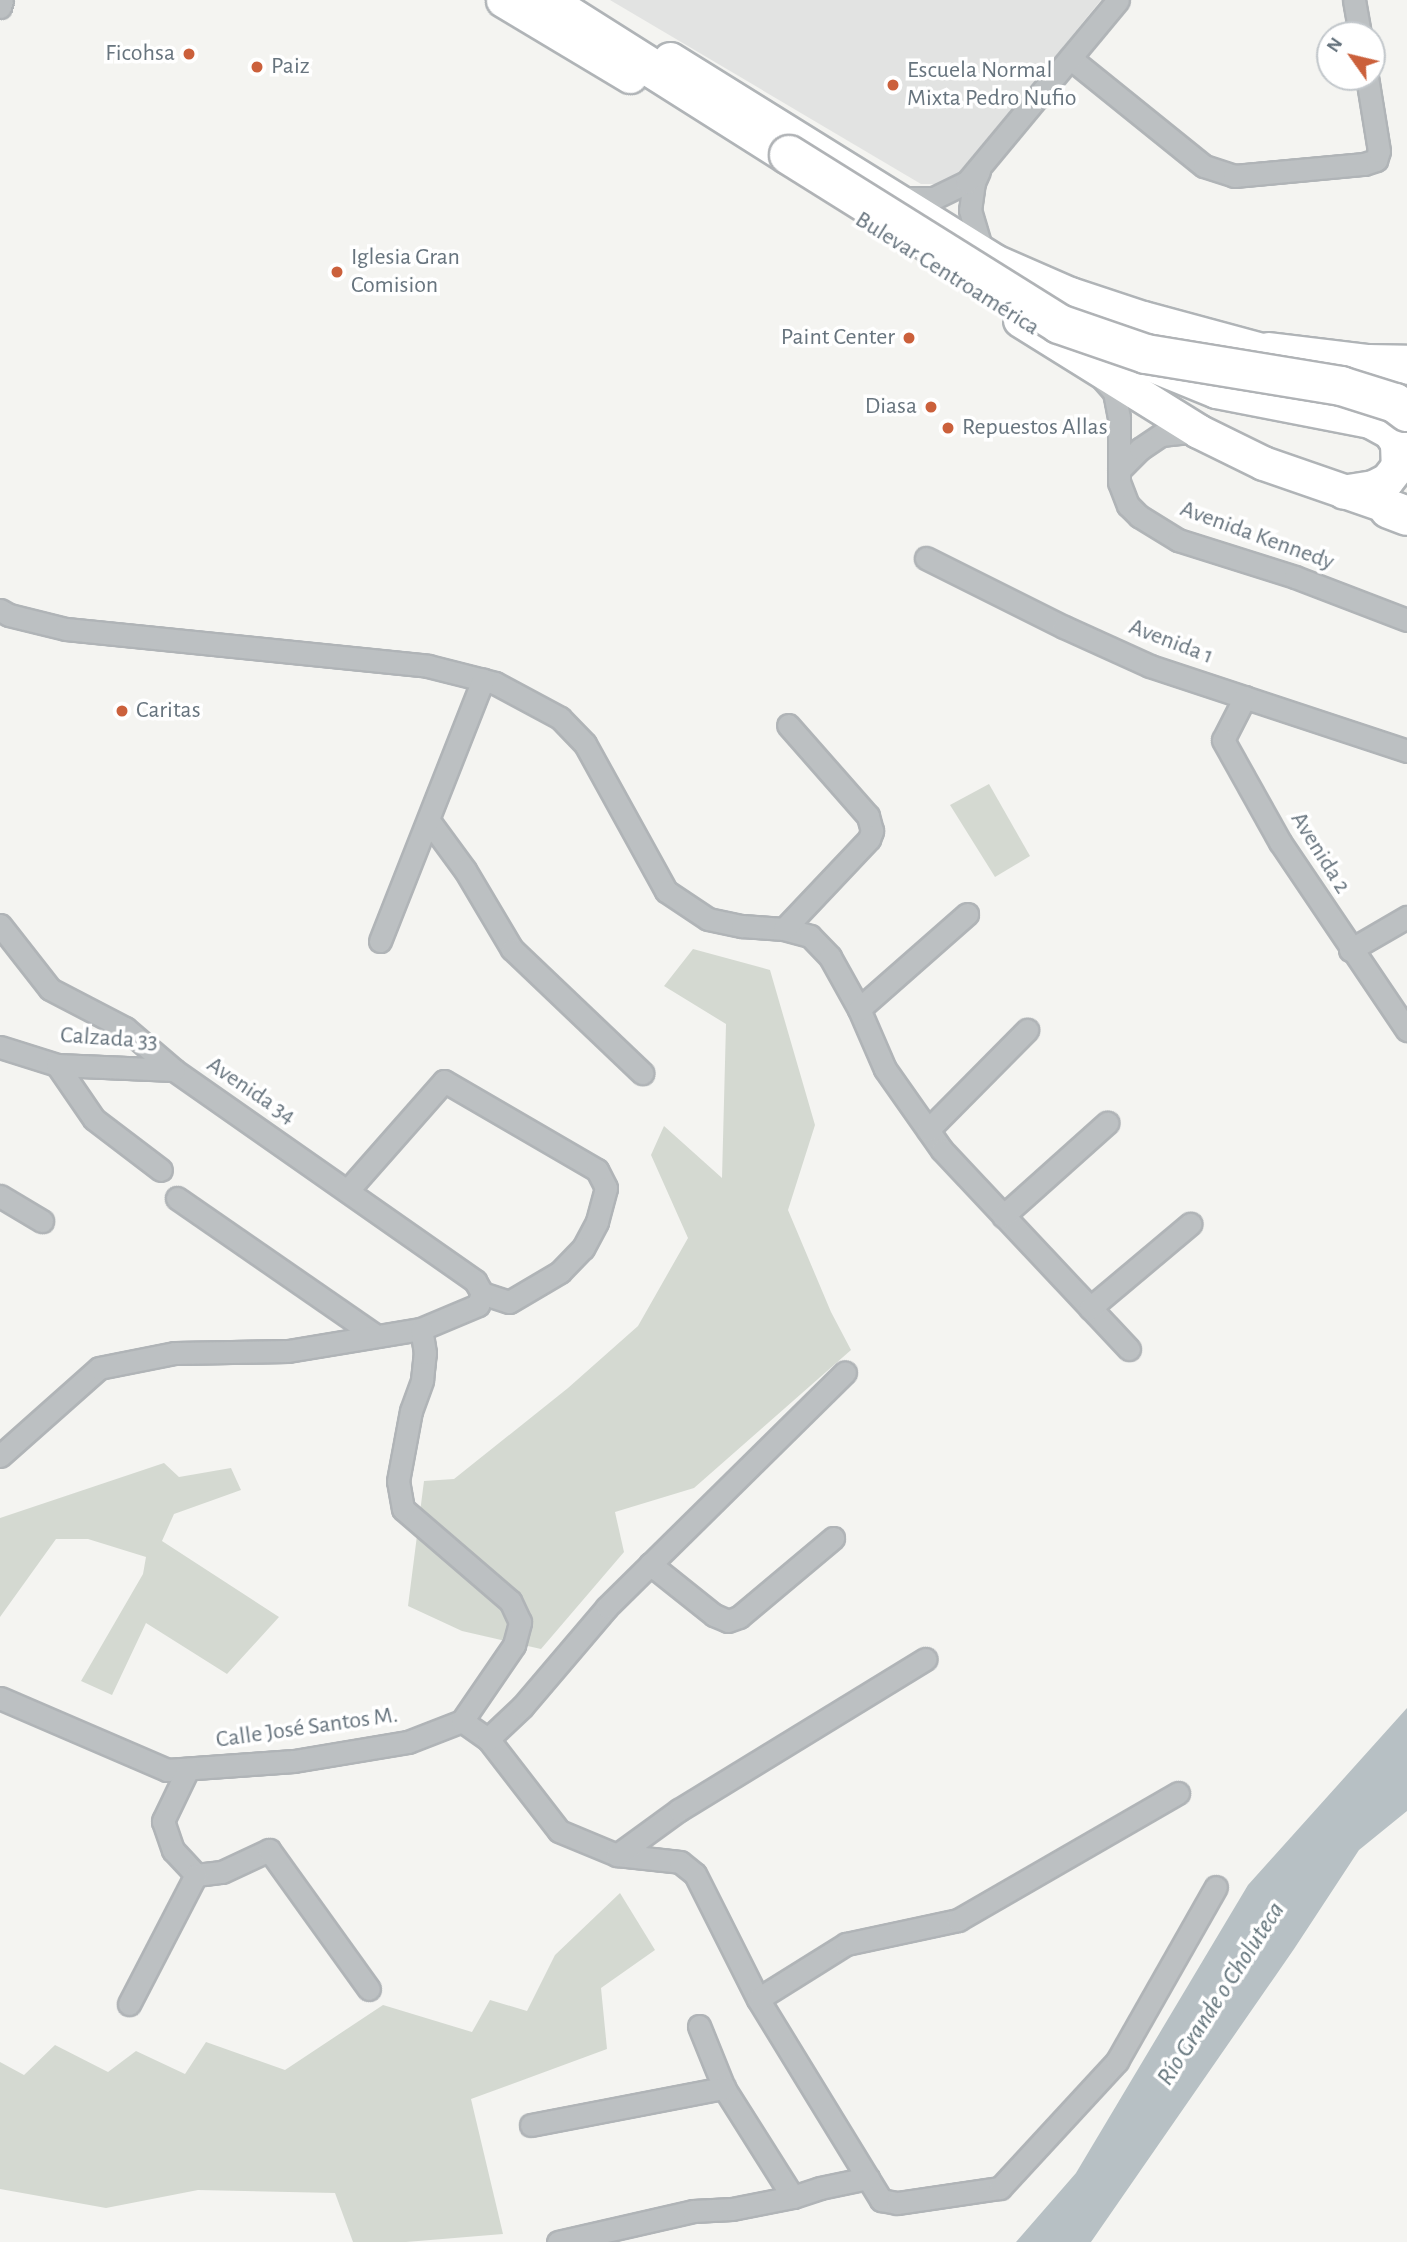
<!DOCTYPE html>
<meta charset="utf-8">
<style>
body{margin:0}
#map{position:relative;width:1407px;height:2242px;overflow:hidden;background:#f4f4f1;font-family:"Alegreya Sans",sans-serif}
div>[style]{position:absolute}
.built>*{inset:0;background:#e2e3e2}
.green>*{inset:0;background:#d4d9d1}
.water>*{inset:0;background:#b7c0c4}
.roads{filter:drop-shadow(2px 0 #b0b4b7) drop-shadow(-2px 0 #b0b4b7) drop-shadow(0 2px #b0b4b7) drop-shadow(0 -2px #b0b4b7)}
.street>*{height:21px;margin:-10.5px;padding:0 10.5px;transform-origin:10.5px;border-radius:10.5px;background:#bcc0c2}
.primary>*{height:33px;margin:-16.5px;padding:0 16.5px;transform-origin:16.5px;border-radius:16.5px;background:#fff}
.highway>*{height:38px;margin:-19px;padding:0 19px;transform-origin:19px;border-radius:19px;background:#fff}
.bridges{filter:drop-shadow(2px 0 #b0b3b6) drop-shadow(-2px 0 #b0b3b6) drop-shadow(0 2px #b0b3b6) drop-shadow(0 -2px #b0b3b6)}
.highway-bridge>*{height:38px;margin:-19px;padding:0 19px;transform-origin:19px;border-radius:19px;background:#fff}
.dots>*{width:19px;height:19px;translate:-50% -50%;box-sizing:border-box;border:4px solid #fff;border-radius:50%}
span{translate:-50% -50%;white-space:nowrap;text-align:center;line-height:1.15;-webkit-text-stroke:7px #fff;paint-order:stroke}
.poi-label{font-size:24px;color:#67747e}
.right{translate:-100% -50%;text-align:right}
.left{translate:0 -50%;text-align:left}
.street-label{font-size:24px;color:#67747e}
.water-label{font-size:26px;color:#63747b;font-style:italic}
.north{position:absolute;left:1316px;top:21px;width:70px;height:70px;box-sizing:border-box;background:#fff;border:2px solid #c2c7cb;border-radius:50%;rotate:304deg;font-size:19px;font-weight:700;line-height:28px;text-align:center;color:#67747e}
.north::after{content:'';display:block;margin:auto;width:24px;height:32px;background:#cb603b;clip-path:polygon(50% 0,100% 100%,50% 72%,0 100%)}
</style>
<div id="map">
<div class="built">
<i style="clip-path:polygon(610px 0,1101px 0,963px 170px,941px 184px,921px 184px)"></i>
</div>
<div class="green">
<i style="clip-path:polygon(989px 784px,1030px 856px,995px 877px,950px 805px)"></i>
<i style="clip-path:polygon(693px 949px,770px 970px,815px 1125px,788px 1210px,831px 1312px,851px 1350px,694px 1488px,615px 1512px,624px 1552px,541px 1649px,462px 1631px,408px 1606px,424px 1481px,454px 1479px,568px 1388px,638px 1326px,688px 1238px,651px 1155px,664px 1126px,722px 1178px,726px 1024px,664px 986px)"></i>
<i style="clip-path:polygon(164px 1463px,179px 1477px,231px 1468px,241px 1490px,174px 1514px,162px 1541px,279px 1617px,227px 1674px,146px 1623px,112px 1695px,81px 1681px,143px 1574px,146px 1557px,88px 1539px,56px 1539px,0 1617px,0 1518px)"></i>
<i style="clip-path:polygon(620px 1893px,655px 1950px,601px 1988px,607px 2049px,471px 2099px,503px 2234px,406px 2242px,353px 2242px,335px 2193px,198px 2190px,106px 2208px,0 2189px,0 2062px,24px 2075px,55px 2045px,108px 2072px,136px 2051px,185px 2074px,206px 2042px,285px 2070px,383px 2005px,472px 2032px,490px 2000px,527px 2011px,555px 1955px)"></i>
</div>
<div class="water">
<i style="clip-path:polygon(1407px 1708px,1407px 1811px,1359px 1850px,1294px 1949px,1091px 2242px,1016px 2242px,1076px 2173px,1248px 1885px)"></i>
</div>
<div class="roads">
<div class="street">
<i style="left:1354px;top:0;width:36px;rotate:80deg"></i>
<i style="left:0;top:7px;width:7px;rotate:-74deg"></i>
<i style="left:1070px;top:58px;width:172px;rotate:38.9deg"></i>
<i style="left:1204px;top:166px;width:32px;rotate:18deg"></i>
<i style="left:1234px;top:176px;width:131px;rotate:-5.3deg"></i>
<i style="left:1364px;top:164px;width:13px;rotate:-18deg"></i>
<i style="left:1376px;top:160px;width:9px;rotate:-72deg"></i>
<i style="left:1379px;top:151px;width:75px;rotate:-99.2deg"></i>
<i style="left:979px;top:171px;width:12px;rotate:114deg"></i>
<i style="left:974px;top:182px;width:28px;rotate:98deg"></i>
<i style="left:970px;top:210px;width:46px;rotate:73.5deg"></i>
<i style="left:899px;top:198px;width:35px"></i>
<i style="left:934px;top:198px;width:37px;rotate:-26deg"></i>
<i style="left:967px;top:182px;width:236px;rotate:-50.3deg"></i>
<i style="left:1101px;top:377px;width:20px;rotate:49deg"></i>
<i style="left:1114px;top:392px;width:25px;rotate:79deg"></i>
<i style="left:1119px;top:417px;width:65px;rotate:90deg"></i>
<i style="left:1119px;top:482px;width:25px;rotate:69deg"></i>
<i style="left:1128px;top:505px;width:16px;rotate:45deg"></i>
<i style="left:1139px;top:516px;width:46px;rotate:31.6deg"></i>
<i style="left:1178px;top:540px;width:123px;rotate:17.5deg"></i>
<i style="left:1295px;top:577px;width:120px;rotate:21deg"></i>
<i style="left:1119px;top:470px;width:30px;rotate:-45deg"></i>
<i style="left:1140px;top:449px;width:25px;rotate:-34deg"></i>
<i style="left:1161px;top:435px;width:37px;rotate:-6deg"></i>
<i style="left:926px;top:558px;width:154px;rotate:26.6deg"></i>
<i style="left:1064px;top:627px;width:94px;rotate:24.4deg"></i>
<i style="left:1150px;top:666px;width:271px;rotate:18.3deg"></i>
<i style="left:0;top:610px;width:10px;rotate:29deg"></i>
<i style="left:9px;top:615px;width:59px;rotate:13.8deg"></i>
<i style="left:66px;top:629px;width:364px;rotate:5.8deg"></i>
<i style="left:428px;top:666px;width:69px;rotate:14.2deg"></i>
<i style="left:495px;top:683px;width:74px;rotate:28.3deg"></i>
<i style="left:560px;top:718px;width:36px;rotate:46deg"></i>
<i style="left:585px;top:744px;width:168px;rotate:61.1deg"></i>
<i style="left:666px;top:891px;width:50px;rotate:33.7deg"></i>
<i style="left:708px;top:919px;width:35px;rotate:12deg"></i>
<i style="left:742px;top:926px;width:42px;rotate:4.1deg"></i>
<i style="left:784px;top:929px;width:27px;rotate:15deg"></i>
<i style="left:810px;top:936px;width:29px;rotate:46deg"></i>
<i style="left:830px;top:957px;width:60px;rotate:60.9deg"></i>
<i style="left:859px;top:1009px;width:65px;rotate:66.6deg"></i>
<i style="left:885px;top:1069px;width:99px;rotate:54.9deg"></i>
<i style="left:942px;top:1150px;width:273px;rotate:46.8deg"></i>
<i style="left:1245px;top:697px;width:48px;rotate:117.1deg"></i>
<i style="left:1223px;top:740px;width:117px;rotate:60.8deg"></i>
<i style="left:1280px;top:842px;width:227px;rotate:56deg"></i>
<i style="left:429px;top:821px;width:61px;rotate:53.7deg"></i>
<i style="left:465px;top:870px;width:92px;rotate:59.3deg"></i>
<i style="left:512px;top:949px;width:180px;rotate:43.6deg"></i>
<i style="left:0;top:925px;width:81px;rotate:52deg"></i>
<i style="left:50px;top:989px;width:85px;rotate:27.5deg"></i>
<i style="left:125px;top:1028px;width:65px;rotate:40.6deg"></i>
<i style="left:174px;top:1070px;width:368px;rotate:35deg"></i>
<i style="left:475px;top:1281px;width:14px;rotate:60deg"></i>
<i style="left:784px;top:929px;width:124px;rotate:-46.6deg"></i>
<i style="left:869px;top:839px;width:9px;rotate:-69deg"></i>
<i style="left:872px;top:831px;width:16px;rotate:-105deg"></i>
<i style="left:868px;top:816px;width:121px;rotate:-131.3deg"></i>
<i style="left:380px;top:941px;width:281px;rotate:-68.5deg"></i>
<i style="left:1350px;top:950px;width:66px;rotate:-30.1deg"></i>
<i style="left:859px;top:1009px;width:144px;rotate:-41.3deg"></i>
<i style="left:0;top:1047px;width:60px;rotate:17.5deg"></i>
<i style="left:57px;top:1065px;width:117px;rotate:2.4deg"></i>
<i style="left:57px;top:1065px;width:65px;rotate:55.6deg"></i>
<i style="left:94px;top:1119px;width:84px;rotate:37.3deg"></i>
<i style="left:928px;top:1130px;width:141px;rotate:-45.3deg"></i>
<i style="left:348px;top:1190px;width:145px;rotate:-48.6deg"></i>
<i style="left:444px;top:1081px;width:177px;rotate:30.2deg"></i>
<i style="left:597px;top:1170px;width:20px;rotate:63deg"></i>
<i style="left:606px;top:1188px;width:35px;rotate:105deg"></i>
<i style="left:597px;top:1222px;width:30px;rotate:118deg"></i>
<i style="left:583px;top:1248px;width:33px;rotate:134deg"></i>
<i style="left:560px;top:1272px;width:59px;rotate:149.5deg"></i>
<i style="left:509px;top:1302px;width:28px;rotate:-162deg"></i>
<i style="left:0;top:1196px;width:49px;rotate:30.8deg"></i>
<i style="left:177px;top:1198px;width:241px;rotate:34.7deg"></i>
<i style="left:1003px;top:1216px;width:140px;rotate:-41.8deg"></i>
<i style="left:1090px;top:1308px;width:131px;rotate:-40deg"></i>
<i style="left:0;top:1456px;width:132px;rotate:-41.6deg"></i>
<i style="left:99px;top:1368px;width:77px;rotate:-11.2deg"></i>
<i style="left:175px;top:1353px;width:113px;rotate:-1deg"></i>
<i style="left:288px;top:1351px;width:135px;rotate:-9.4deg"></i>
<i style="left:421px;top:1329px;width:62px;rotate:-22.8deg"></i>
<i style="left:478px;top:1305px;width:13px;rotate:-72deg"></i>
<i style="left:650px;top:1564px;width:82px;rotate:38.6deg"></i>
<i style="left:714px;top:1615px;width:15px;rotate:23deg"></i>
<i style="left:728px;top:1621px;width:12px;rotate:-20deg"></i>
<i style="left:739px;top:1617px;width:123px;rotate:-40deg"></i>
<i style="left:0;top:1698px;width:182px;rotate:23.3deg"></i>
<i style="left:167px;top:1770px;width:127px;rotate:-4.1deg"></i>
<i style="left:294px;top:1761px;width:116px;rotate:-9.5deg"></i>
<i style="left:408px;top:1742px;width:58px;rotate:-21.3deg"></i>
<i style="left:462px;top:1721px;width:92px;rotate:-55.6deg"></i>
<i style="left:514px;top:1645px;width:24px;rotate:-75deg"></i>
<i style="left:520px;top:1622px;width:23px;rotate:-115deg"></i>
<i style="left:510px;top:1601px;width:141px;rotate:-139.3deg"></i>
<i style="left:403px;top:1509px;width:28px;rotate:-100deg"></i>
<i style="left:398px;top:1481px;width:71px;rotate:-79.5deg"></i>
<i style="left:411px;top:1411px;width:33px;rotate:-70deg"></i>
<i style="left:422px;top:1380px;width:27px;rotate:-84deg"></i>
<i style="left:425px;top:1353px;width:24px;rotate:-99deg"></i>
<i style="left:462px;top:1721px;width:32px;rotate:35deg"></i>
<i style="left:488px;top:1739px;width:116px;rotate:52.3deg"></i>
<i style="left:559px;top:1831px;width:63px;rotate:22.5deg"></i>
<i style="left:617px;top:1855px;width:63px;rotate:6.3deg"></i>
<i style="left:680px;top:1862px;width:19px;rotate:39deg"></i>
<i style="left:695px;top:1874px;width:140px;rotate:63.3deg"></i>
<i style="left:758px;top:1999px;width:236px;rotate:58.5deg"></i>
<i style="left:881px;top:2200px;width:16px;rotate:11deg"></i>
<i style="left:897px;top:2203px;width:104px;rotate:-8.3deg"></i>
<i style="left:1000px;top:2188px;width:173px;rotate:-47.3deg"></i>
<i style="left:1117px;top:2061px;width:200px;rotate:-60.4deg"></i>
<i style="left:488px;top:1739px;width:47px;rotate:-43.3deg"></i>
<i style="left:522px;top:1707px;width:131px;rotate:-49.6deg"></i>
<i style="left:607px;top:1607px;width:334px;rotate:-44.6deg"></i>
<i style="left:188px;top:1769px;width:58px;rotate:115.7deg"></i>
<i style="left:163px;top:1821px;width:31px;rotate:71deg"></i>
<i style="left:173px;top:1850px;width:34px;rotate:47deg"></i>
<i style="left:617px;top:1855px;width:77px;rotate:-36deg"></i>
<i style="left:679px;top:1810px;width:289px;rotate:-31.5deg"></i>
<i style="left:196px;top:1875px;width:26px;rotate:-7deg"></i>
<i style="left:222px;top:1872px;width:52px;rotate:-25.1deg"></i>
<i style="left:269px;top:1850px;width:171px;rotate:54.3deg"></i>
<i style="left:758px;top:1999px;width:104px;rotate:-32deg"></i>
<i style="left:846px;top:1944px;width:115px;rotate:-12.1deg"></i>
<i style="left:958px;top:1920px;width:254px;rotate:-30deg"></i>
<i style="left:129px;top:2004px;width:145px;rotate:-62.6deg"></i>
<i style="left:699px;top:2026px;width:67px;rotate:68deg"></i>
<i style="left:724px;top:2088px;width:129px;rotate:57.7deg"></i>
<i style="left:531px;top:2125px;width:197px;rotate:-10.9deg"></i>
<i style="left:558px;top:2242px;width:139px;rotate:-12.9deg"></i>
<i style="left:693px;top:2211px;width:39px;rotate:-3deg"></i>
<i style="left:732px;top:2209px;width:62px;rotate:-11.1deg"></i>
<i style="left:793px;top:2197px;width:28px;rotate:-18deg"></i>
<i style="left:820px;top:2188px;width:49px;rotate:-11.8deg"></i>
</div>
<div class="primary">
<i style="left:503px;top:0;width:148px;rotate:30.9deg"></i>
<i style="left:670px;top:59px;width:382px;rotate:31.9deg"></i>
<i style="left:994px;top:261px;width:83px;rotate:23.5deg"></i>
<i style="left:1070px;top:294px;width:77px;rotate:18.2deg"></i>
<i style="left:1143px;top:318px;width:157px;rotate:15.1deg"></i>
<i style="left:1020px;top:320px;width:210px;rotate:31.9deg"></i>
<i style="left:1198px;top:431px;width:72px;rotate:26.2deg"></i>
<i style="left:1263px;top:463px;width:152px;rotate:19.1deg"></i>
<i style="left:1140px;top:360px;width:82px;rotate:22.2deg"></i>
<i style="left:1216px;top:391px;width:157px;rotate:11deg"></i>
<i style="left:1370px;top:421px;width:23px;rotate:29deg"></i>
<i style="left:1390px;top:432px;width:13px;rotate:58deg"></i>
<i style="left:1397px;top:443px;width:23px;rotate:88deg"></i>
<i style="left:1398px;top:466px;width:18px;rotate:128deg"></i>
<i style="left:1387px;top:480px;width:16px;rotate:153deg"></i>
<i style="left:1373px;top:487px;width:30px;rotate:171deg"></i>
</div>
<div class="highway">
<i style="left:544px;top:0;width:290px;rotate:32.3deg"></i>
<i style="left:1269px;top:352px;width:100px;rotate:6.9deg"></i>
<i style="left:1368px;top:364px;width:39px;rotate:1deg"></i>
<i style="left:1389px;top:509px;width:19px;rotate:21deg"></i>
</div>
</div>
<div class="bridges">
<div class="highway-bridge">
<i style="left:789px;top:155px;width:319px;rotate:32deg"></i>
<i style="left:1059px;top:324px;width:92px;rotate:19deg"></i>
<i style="left:1146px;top:354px;width:198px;rotate:9.3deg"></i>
<i style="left:1341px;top:386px;width:57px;rotate:17.5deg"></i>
<i style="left:1395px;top:403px;width:15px;rotate:37deg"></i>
</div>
</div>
<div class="dots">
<i style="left:189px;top:54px;background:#cb603b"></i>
<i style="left:257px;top:67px;background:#cb603b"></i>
<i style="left:893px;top:85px;background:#cb603b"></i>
<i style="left:337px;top:272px;background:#cb603b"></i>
<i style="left:909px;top:338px;background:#cb603b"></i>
<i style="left:931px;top:407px;background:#cb603b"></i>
<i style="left:948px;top:428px;background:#cb603b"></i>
<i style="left:122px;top:711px;background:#cb603b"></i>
</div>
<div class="poi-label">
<span class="right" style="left:175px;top:54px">Ficohsa</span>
<span class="left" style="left:271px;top:67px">Paiz</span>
<span class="left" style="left:907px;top:85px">Escuela Normal<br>Mixta Pedro Nufio</span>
<span class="left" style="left:351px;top:272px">Iglesia Gran<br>Comision</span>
<span class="right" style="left:895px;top:338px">Paint Center</span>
<span class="right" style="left:917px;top:407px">Diasa</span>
<span class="left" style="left:962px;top:428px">Repuestos Allas</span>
<span class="left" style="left:136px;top:711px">Caritas</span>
</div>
<div class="street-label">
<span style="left:947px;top:274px;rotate:32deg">Bulevar Centroamérica</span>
<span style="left:1257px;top:536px;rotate:20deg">Avenida Kennedy</span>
<span style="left:1171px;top:642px;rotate:21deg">Avenida 1</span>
<span style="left:1320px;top:853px;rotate:58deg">Avenida 2</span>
<span style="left:109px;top:1039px;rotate:4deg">Calzada 33</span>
<span style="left:251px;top:1091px;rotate:34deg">Avenida 34</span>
<span style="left:307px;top:1728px;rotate:-8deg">Calle José Santos M.</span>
</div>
<div class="water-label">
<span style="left:1221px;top:1994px;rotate:-57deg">Río Grande o Choluteca</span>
</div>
<div class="north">N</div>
</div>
